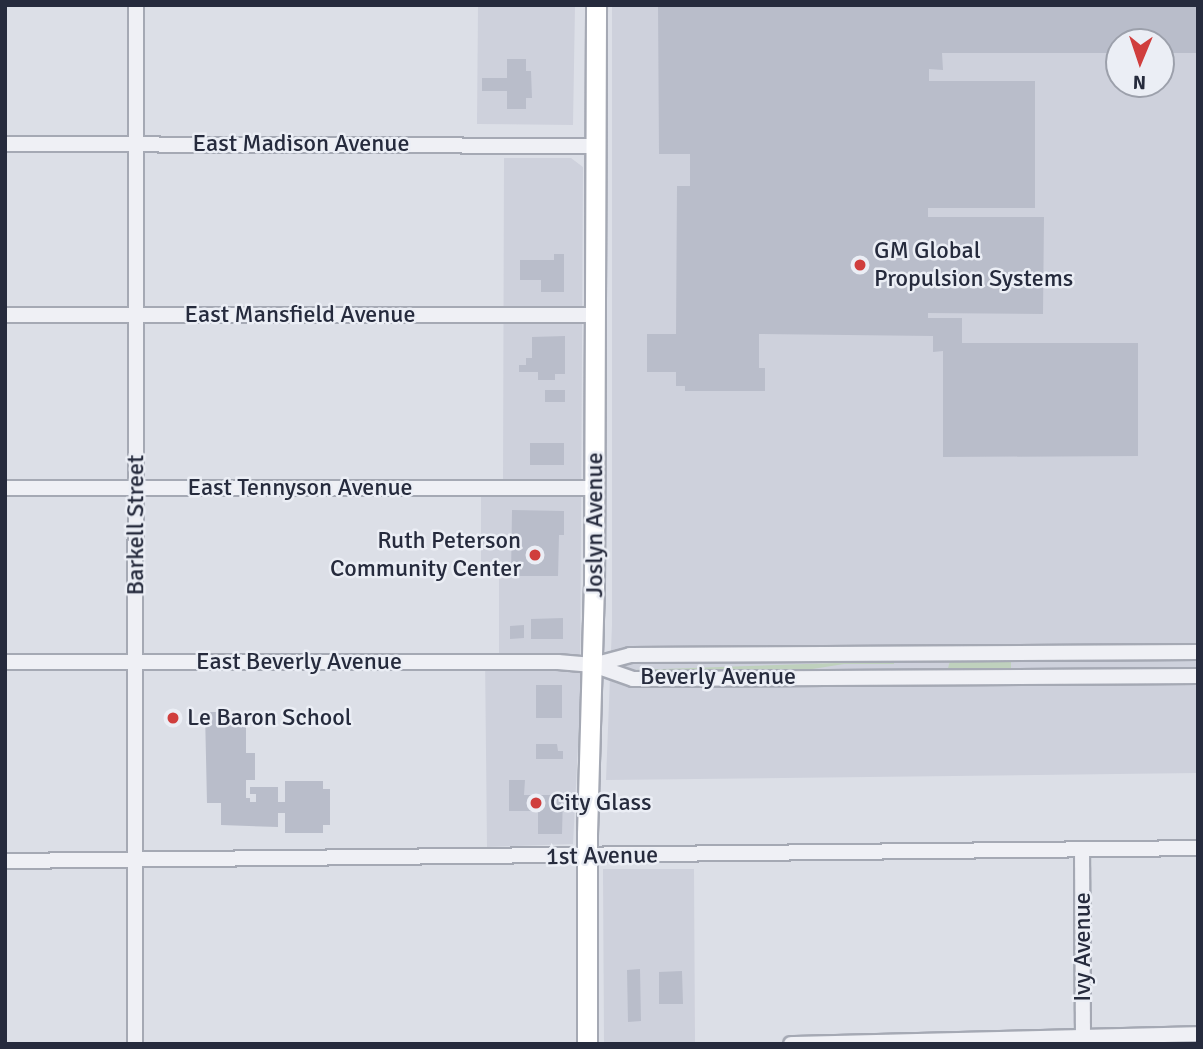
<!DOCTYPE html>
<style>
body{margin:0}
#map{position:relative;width:1203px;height:1049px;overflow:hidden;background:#dcdfe7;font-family:Signika,sans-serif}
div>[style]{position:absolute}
.built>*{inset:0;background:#ced1dc}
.green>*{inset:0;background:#bfd1bd}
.building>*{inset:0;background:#b9bdca}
.roads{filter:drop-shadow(2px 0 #a5a9b4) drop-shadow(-2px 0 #a5a9b4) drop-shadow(0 2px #a5a9b4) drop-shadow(0 -2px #a5a9b4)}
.street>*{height:14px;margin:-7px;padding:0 7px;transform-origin:7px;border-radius:7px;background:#eff0f5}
.secondary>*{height:19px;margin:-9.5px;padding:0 9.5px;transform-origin:9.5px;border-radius:9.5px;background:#fff}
.dots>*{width:19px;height:19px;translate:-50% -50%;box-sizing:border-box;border:4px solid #ebeef5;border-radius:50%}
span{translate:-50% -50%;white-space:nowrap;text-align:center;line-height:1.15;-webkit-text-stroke:5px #ebeef5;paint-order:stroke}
.street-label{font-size:24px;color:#262b3d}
.poi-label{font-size:24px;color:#262b3d}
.left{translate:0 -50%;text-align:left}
.right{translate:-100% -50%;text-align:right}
.frame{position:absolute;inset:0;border:7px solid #262b3d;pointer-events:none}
.north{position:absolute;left:1105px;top:28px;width:70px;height:70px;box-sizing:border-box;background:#ebeef5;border:2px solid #9ca0ab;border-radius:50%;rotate:182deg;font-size:19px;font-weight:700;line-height:28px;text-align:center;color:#262b3d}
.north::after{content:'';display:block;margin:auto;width:24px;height:32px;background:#d03e3d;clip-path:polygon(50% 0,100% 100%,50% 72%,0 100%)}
</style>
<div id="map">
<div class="built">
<i style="clip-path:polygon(478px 5px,575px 5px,573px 125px,477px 124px)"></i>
<i style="clip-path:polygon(evenodd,612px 5px,1198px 5px,1198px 773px,606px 780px,612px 625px,612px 5px,1119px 42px,1161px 42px,1161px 84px,1119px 84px,1119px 42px)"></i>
<i style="clip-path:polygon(504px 158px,571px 158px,583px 167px,580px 706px,573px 844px,487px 847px,485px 655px,499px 655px,499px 576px,481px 575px,481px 481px,503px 480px)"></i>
<i style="clip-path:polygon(603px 869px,694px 869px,695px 1044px,604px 1044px)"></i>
</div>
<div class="green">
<i style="clip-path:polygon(1011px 660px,1011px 670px,948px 668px,950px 661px)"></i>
<i style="clip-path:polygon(894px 661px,894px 664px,844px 664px,800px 671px,633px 670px)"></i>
</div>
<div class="building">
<i style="clip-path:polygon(658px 5px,1198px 5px,1198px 53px,1161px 53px,1161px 42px,1119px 42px,1119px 53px,942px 53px,943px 70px,929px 69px,929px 81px,1035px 81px,1035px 208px,928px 208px,928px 217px,1044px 217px,1043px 314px,928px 313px,928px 318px,962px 318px,962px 343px,1138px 343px,1138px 456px,943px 457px,943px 351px,933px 352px,933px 336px,759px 334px,759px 368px,765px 368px,765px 391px,685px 391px,685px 386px,676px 386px,676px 372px,647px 372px,647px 334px,676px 334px,677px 186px,690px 186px,690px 154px,659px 154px)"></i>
<i style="clip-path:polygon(507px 59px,526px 59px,526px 71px,531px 71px,532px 98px,526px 98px,526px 109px,507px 109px,507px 91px,482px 91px,482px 78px,507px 78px)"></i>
<i style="clip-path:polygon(554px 254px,564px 254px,564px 292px,541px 292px,541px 280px,520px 280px,520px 260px,554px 260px)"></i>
<i style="clip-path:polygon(565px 336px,565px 374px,555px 374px,555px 380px,538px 380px,538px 372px,519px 372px,519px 365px,526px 365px,526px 358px,532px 358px,532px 337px)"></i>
<i style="clip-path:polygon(545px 390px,565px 390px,565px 402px,545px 402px)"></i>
<i style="clip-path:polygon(530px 443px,564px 443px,564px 465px,530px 465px)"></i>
<i style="clip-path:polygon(512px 510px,564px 511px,564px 535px,559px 535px,558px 576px,511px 576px)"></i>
<i style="clip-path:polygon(563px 618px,563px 639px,531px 639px,531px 619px)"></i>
<i style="clip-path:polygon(524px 625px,524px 638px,510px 639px,510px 626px)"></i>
<i style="clip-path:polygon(536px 685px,562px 685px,562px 718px,536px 718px)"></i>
<i style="clip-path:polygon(205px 712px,246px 712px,246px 753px,255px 753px,255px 780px,246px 780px,246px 798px,250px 798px,250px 802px,256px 802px,256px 794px,250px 794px,250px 787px,278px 787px,278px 802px,285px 802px,285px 781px,323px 781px,323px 789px,330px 789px,330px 825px,323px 825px,323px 833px,285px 833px,285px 813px,278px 813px,278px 827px,221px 825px,221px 803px,207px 803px)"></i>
<i style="clip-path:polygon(536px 744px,557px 744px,558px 751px,563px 751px,563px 759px,536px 759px)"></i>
<i style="clip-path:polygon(509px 780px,525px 780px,524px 795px,563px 795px,562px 834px,538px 834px,538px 811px,509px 811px)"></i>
<i style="clip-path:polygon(640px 969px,641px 1021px,628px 1022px,627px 970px)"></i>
<i style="clip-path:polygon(682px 971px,683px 1004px,659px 1004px,659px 972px)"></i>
</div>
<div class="roads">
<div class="street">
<i style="left:5px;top:144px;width:591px;rotate:0.19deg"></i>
<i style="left:5px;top:315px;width:590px"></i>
<i style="left:5px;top:488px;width:590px"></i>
<i style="left:5px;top:662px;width:553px"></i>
<i style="left:558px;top:662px;width:35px;rotate:5deg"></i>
<i style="left:593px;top:665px;width:42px;rotate:19.3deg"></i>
<i style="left:633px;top:679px;width:565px;rotate:-0.3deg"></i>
<i style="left:593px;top:665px;width:38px;rotate:-15deg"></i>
<i style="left:630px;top:655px;width:568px;rotate:-0.3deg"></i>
<i style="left:1082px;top:849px;width:195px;rotate:89.7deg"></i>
<i style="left:5px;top:861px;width:1193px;rotate:-0.62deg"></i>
<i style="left:135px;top:1044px;width:1039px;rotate:-89.94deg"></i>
<i style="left:791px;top:1044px;width:407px;rotate:-1.4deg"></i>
</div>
<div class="secondary">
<i style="left:587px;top:1044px;width:210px;rotate:-90deg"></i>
<i style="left:587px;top:834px;width:247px;rotate:-88.4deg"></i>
<i style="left:594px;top:587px;width:582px;rotate:-89.8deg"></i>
</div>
</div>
<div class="dots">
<i style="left:860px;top:265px;background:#d03e3d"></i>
<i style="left:535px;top:555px;background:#d03e3d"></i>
<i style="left:173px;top:718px;background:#d03e3d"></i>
<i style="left:536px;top:803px;background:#d03e3d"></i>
</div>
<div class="street-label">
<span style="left:301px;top:144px">East Madison Avenue</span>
<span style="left:300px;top:315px">East Mansfield Avenue</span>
<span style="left:300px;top:488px">East Tennyson Avenue</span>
<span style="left:136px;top:525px;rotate:-90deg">Barkell Street</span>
<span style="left:595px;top:525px;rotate:-90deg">Joslyn Avenue</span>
<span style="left:299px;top:662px">East Beverly Avenue</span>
<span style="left:718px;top:677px">Beverly Avenue</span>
<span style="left:602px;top:856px;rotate:-1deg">1st Avenue</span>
<span style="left:1083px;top:947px;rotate:-90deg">Ivy Avenue</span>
</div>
<div class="poi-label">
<span class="left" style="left:874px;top:265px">GM Global<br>Propulsion Systems</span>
<span class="right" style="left:521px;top:555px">Ruth Peterson<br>Community Center</span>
<span class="left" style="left:187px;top:718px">Le Baron School</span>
<span class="left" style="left:550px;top:803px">City Glass</span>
</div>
<div class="frame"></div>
<div class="north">N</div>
</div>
